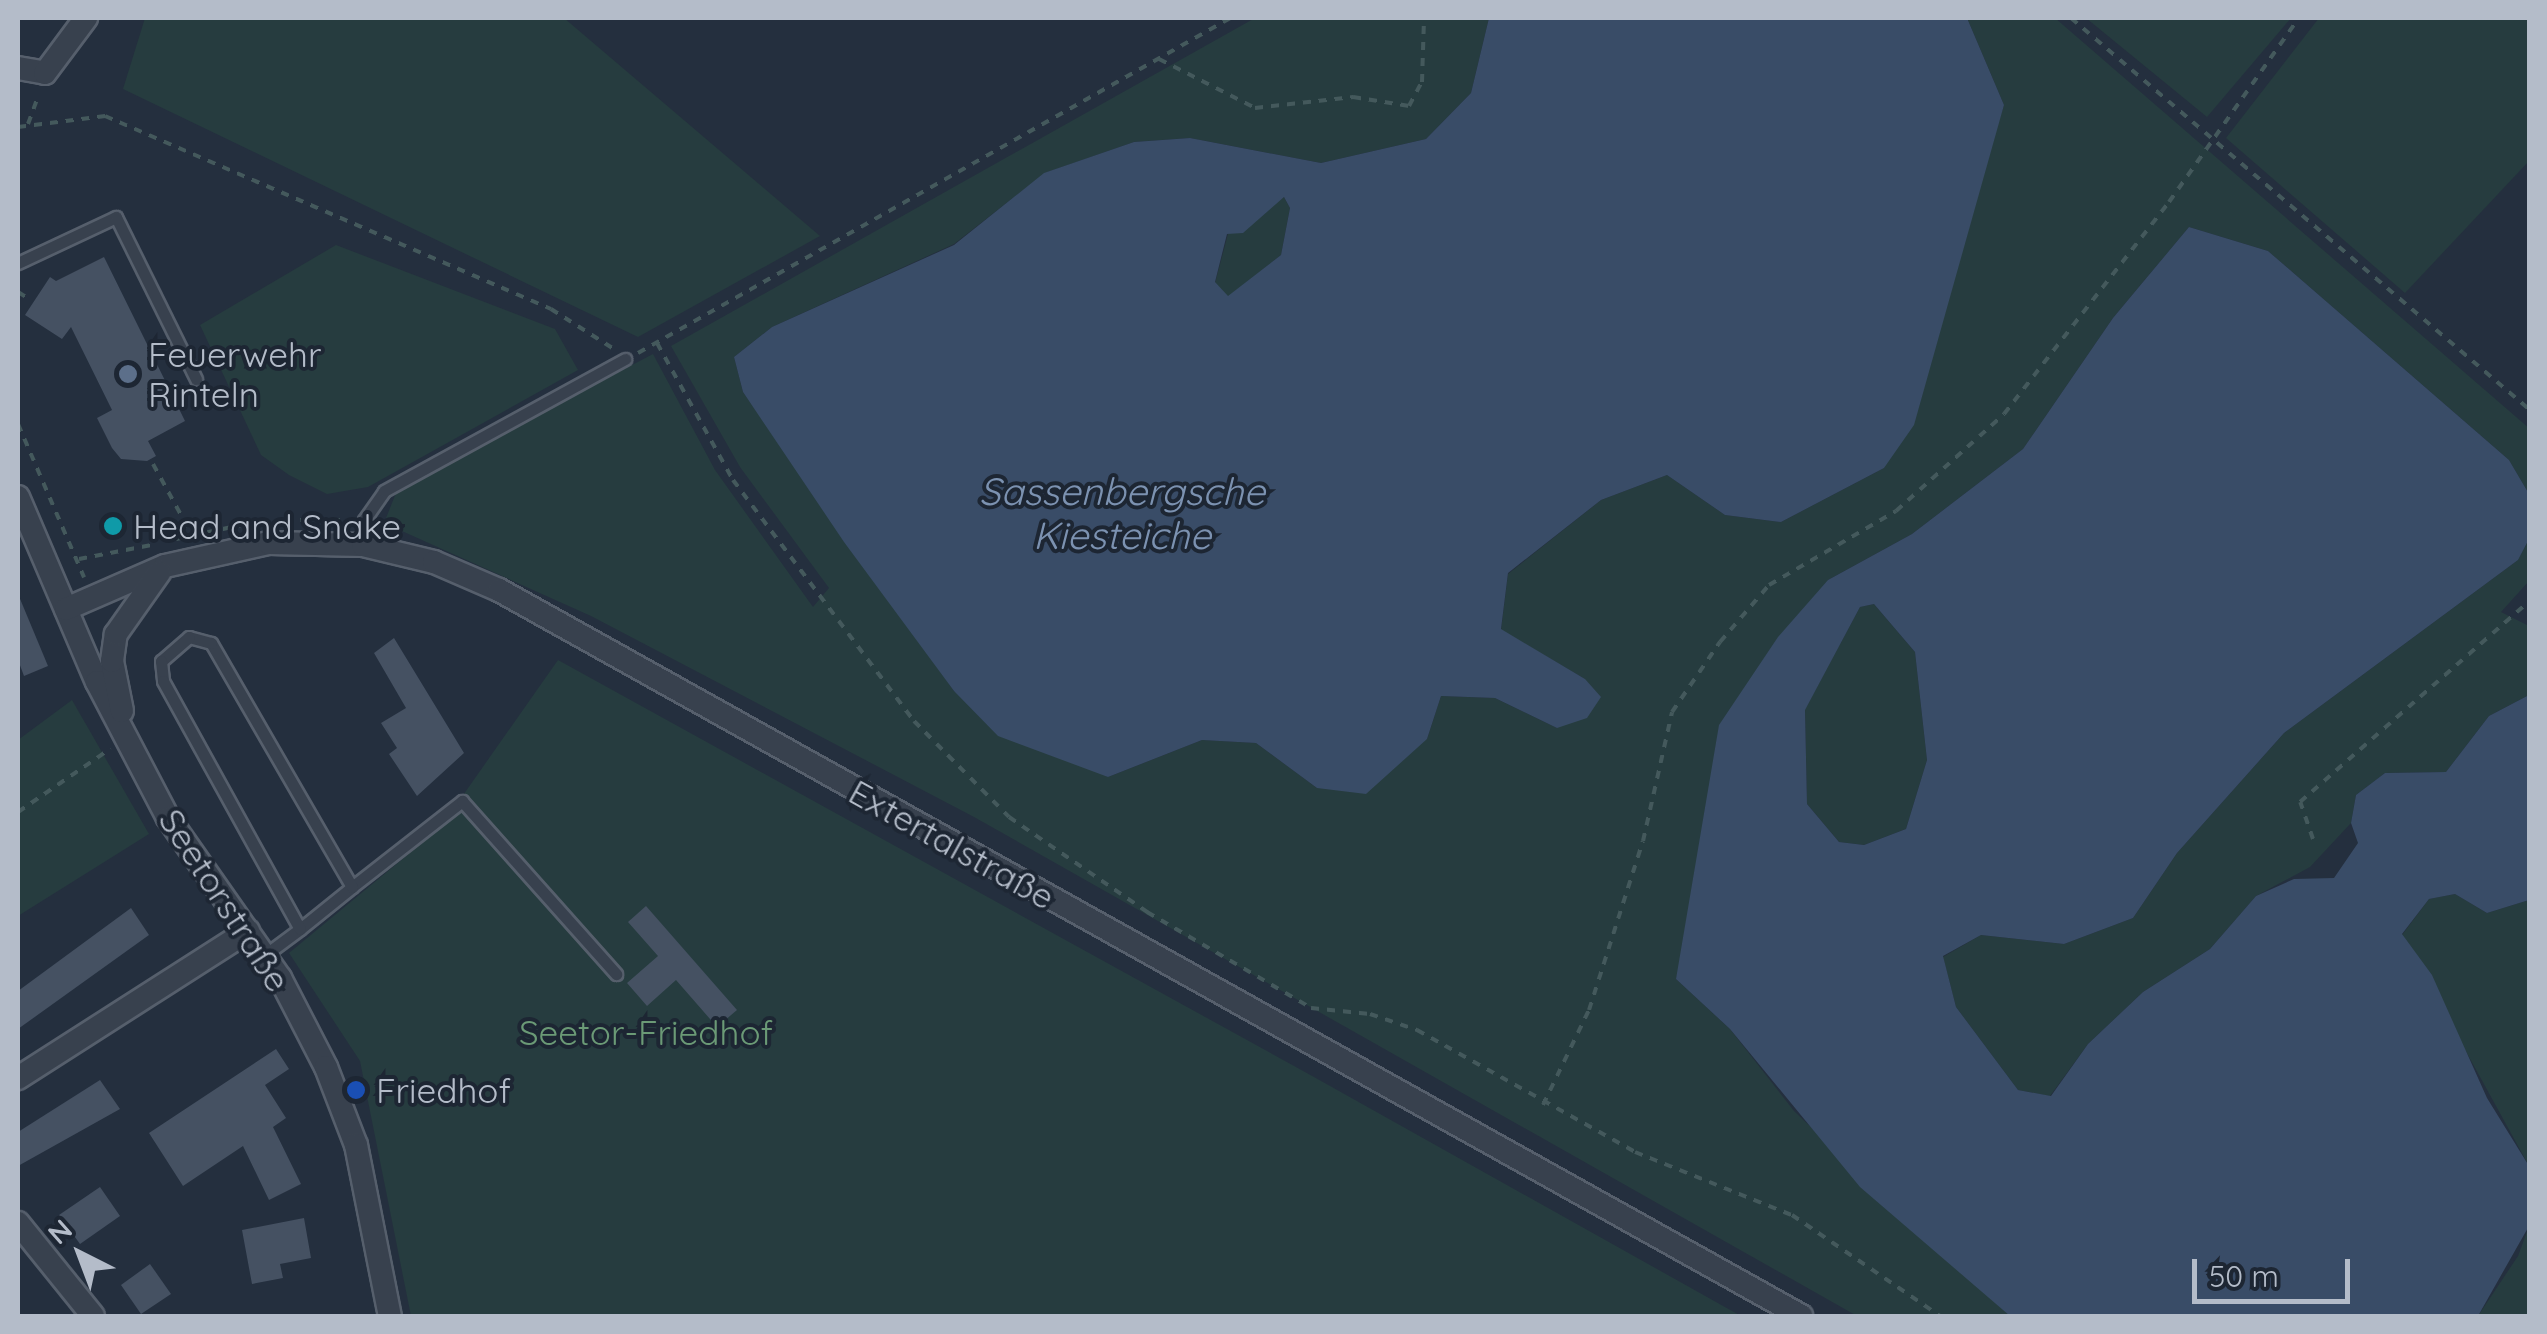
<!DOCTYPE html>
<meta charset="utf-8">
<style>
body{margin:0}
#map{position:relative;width:2547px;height:1334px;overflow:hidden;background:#242f3e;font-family:Quicksand,sans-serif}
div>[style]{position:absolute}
.green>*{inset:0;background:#263c3f}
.water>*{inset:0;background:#394c67}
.building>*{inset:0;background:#455162}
.path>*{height:4px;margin-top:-2px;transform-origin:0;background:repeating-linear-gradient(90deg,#44595c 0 8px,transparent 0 16px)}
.roads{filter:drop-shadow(2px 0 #565f6c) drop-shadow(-2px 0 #565f6c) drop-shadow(0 2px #565f6c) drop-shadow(0 -2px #565f6c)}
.lane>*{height:11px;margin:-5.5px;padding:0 5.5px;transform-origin:5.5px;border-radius:5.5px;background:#38414e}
.street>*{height:22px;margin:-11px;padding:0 11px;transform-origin:11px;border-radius:11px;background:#38414e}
.dots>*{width:28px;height:28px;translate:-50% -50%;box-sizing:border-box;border:5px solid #1d2633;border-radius:50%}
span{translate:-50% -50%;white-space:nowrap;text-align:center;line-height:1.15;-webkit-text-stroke:8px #1d2633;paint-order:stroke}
.poi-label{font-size:35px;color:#b4bcc9}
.left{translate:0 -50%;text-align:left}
.street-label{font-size:35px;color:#b4bcc9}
.park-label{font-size:35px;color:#6b9a76}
.water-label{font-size:38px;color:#7c92b1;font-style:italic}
.frame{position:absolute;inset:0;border:20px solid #b4bcc9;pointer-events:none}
.north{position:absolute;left:30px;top:1204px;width:100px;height:100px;-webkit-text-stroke:8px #1d2633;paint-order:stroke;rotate:318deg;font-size:28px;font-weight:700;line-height:40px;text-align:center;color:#b4bcc9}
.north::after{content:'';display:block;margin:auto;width:35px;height:45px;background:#b4bcc9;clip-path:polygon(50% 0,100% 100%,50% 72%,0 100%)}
.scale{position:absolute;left:2192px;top:1259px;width:158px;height:45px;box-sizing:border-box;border:5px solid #b4bcc9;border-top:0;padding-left:12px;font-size:30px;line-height:35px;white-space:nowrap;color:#b4bcc9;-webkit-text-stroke:8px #1d2633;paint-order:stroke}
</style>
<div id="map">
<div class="green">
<i style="clip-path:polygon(145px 18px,564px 18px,820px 236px,638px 337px,123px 89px)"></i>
<i style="clip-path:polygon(1255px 18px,1489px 18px,1471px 93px,1426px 139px,1321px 163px,1190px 138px,1134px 142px,1045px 173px,954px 244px,772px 327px,734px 357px,743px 392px,954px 691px,1108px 777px,1202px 740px,1256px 743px,1317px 788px,1427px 739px,1441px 696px,1495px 698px,1557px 728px,1585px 679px,1501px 630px,1508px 574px,1601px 500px,1667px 475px,1725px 515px,1781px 522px,1884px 468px,2004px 105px,1967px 18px,2055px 18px,2530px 429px,2529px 494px,2509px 460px,2268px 251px,2189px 227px,2113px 318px,2023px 449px,1912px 534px,1828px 580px,1676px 979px,1730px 1029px,1794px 1111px,2010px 1316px,1857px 1316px,974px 817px,591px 616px,384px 523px,398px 488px,653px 354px,715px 470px,813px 607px,829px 588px,740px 467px,671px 346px)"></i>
<i style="clip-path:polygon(2086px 18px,2291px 18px,2207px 117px)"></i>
<i style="clip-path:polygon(2319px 18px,2529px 18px,2529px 161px,2405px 293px,2226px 138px)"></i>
<i style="clip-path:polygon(1284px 197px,1290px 208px,1281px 255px,1228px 297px,1215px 283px,1228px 234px)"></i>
<i style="clip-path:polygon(336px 245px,555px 329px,578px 370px,368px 487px,327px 494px,289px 475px,261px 455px,200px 325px)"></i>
<i style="clip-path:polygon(2529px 539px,2529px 581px,2501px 612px,2529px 626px,2529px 695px,2489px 716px,2446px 772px,2385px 773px,2356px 795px,2351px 823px,2310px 867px,2256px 896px,2210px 949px,2143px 992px,2088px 1044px,2050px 1096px,2018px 1090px,1956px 1007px,1943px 957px,1981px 935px,2064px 944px,2133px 918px,2177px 853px,2284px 733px,2518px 560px)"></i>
<i style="clip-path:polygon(1874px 604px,1915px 652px,1927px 760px,1906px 829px,1864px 845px,1839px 842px,1807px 804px,1805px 709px,1860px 607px)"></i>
<i style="clip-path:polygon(558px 660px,1314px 1077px,1741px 1316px,411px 1316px,360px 1061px,289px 953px,440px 828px)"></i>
<i style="clip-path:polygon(72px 700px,149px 834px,18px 916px,18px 740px)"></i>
<i style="clip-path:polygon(2455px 894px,2487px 913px,2529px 900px,2529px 1166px,2402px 935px,2429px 899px)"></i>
<i style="clip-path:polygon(2529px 1226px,2529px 1316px,2478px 1316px,2518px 1256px)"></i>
</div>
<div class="water">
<i style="clip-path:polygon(evenodd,1489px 18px,1967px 18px,2004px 105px,1914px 425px,1884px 468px,1781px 522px,1725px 515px,1667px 475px,1601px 500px,1508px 573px,1501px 629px,1585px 679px,1601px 697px,1587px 718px,1557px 728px,1495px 698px,1441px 696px,1427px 739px,1366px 794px,1317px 788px,1256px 743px,1202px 740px,1108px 777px,998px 736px,954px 691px,844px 542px,743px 392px,734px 357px,772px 327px,954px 245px,1044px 173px,1134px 142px,1190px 138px,1321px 163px,1426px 139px,1471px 93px,1489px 18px,1284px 197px,1290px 208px,1281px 255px,1228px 296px,1215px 282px,1227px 234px,1243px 233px,1284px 197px)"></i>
<i style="clip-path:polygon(evenodd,2189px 227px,2268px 251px,2509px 460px,2529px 494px,2529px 539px,2518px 560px,2284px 733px,2177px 853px,2133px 918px,2064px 944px,1981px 935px,1943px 956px,1956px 1007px,2018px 1090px,2051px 1096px,2088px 1044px,2143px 992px,2210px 949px,2256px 896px,2294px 879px,2334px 878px,2358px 843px,2351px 823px,2356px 795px,2385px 773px,2446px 772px,2489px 716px,2529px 695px,2529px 900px,2487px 913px,2455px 894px,2429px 899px,2402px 934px,2432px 975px,2487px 1098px,2529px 1166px,2529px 1226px,2478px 1316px,2010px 1316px,1860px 1187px,1730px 1029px,1676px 979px,1719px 725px,1778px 637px,1828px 580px,1912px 534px,2023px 449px,2113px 318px,2189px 227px,1874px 604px,1915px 652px,1927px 760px,1906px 829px,1864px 845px,1839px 842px,1807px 804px,1805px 710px,1860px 607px,1874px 604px)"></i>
</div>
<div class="building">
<i style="clip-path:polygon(104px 257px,185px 421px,148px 441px,156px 456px,147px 461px,121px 459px,112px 448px,97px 418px,112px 410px,71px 327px,62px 339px,25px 315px,50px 277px,56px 281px)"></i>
<i style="clip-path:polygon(18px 594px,48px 666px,24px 676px,18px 660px)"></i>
<i style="clip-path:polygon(394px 638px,464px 753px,417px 796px,389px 754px,397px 748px,381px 723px,406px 708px,374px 653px)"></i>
<i style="clip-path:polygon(646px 906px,737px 1010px,717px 1027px,676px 980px,647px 1006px,627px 983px,658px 956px,628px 922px)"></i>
<i style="clip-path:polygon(131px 908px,149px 935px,18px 1029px,18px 991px)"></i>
<i style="clip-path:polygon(276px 1049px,289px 1069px,265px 1085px,286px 1118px,273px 1127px,301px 1184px,269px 1200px,243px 1146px,183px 1186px,149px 1133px)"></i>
<i style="clip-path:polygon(100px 1080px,120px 1109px,18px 1166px,18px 1132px)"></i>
<i style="clip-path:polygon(100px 1187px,120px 1216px,80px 1244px,59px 1215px)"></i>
<i style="clip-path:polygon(304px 1218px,311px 1258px,280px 1264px,283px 1278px,252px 1284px,242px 1230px)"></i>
<i style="clip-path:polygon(150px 1264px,171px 1294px,141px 1314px,121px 1285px)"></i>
</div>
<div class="path">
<i style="left:2071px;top:18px;width:604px;rotate:40.5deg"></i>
<i style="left:1159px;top:59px;width:108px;rotate:27deg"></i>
<i style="left:1255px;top:108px;width:99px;rotate:-6.4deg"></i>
<i style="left:1353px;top:97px;width:57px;rotate:9.1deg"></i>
<i style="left:1409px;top:106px;width:27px;rotate:-62deg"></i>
<i style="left:1422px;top:82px;width:64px;rotate:-88.2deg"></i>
<i style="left:28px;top:124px;width:30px;rotate:-70deg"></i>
<i style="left:18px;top:127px;width:88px;rotate:-7.2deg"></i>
<i style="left:105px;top:116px;width:486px;rotate:23.4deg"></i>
<i style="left:551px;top:309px;width:75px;rotate:32.4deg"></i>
<i style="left:18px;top:292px;width:13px;rotate:32deg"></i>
<i style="left:657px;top:343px;width:157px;rotate:61deg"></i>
<i style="left:733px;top:480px;width:301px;rotate:53.1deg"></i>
<i style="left:914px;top:721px;width:135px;rotate:45.3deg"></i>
<i style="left:1009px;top:817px;width:168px;rotate:34.5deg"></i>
<i style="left:1147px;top:912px;width:190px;rotate:30.3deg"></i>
<i style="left:1311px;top:1008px;width:59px;rotate:5.8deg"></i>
<i style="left:1370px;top:1014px;width:50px;rotate:18.8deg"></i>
<i style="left:1417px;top:1030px;width:250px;rotate:29.2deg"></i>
<i style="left:1635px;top:1152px;width:169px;rotate:21.9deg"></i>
<i style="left:1792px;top:1215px;width:179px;rotate:34.3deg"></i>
<i style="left:638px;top:353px;width:680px;rotate:-29.5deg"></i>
<i style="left:18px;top:424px;width:167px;rotate:66.7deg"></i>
<i style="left:153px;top:464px;width:81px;rotate:61.2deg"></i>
<i style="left:284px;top:520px;width:66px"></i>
<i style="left:176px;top:539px;width:91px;rotate:-12.1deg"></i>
<i style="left:79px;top:559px;width:79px;rotate:-10.9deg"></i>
<i style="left:18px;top:812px;width:112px;rotate:-34.4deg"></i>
<i style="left:2313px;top:839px;width:39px;rotate:-109deg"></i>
<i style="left:2300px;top:802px;width:305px;rotate:-41.2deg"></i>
<i style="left:1543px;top:1105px;width:106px;rotate:-64.2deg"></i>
<i style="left:1589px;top:1010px;width:177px;rotate:-72.3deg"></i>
<i style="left:1643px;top:841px;width:132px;rotate:-77.3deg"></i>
<i style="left:1672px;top:712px;width:85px;rotate:-55.6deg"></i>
<i style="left:1720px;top:642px;width:75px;rotate:-49.3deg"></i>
<i style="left:1769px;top:585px;width:147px;rotate:-30.2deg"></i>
<i style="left:1896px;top:511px;width:145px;rotate:-41.9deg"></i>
<i style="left:2004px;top:414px;width:269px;rotate:-52.1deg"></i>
<i style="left:2169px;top:202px;width:225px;rotate:-54.8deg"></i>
</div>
<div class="roads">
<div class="lane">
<i style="left:18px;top:263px;width:108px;rotate:-25.1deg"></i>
<i style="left:116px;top:217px;width:181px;rotate:63.7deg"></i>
<i style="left:363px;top:545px;width:25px;rotate:-88deg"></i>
<i style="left:364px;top:520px;width:35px;rotate:-55deg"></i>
<i style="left:384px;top:491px;width:275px;rotate:-28.7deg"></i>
<i style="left:352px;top:887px;width:140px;rotate:-38deg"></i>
<i style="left:462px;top:801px;width:232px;rotate:48.3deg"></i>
<i style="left:265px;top:955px;width:44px;rotate:-36.6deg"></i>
<i style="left:300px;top:929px;width:67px;rotate:-38.9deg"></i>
<i style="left:352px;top:887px;width:282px;rotate:-120deg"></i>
<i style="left:211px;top:643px;width:23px;rotate:-165deg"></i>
<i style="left:189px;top:637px;width:37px;rotate:139deg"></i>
<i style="left:161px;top:661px;width:20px;rotate:84deg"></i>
<i style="left:163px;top:681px;width:283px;rotate:61.1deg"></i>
</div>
<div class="street">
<i style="left:18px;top:68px;width:27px;rotate:10deg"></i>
<i style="left:45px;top:73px;width:69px;rotate:-53.3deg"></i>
<i style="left:18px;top:497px;width:201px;rotate:66.9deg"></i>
<i style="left:97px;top:682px;width:153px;rotate:62.4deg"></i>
<i style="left:168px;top:818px;width:195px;rotate:55deg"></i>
<i style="left:280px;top:978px;width:100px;rotate:62.7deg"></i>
<i style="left:326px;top:1067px;width:84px;rotate:69deg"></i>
<i style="left:356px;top:1145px;width:174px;rotate:78.8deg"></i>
<i style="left:66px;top:609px;width:108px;rotate:-23.5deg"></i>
<i style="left:165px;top:566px;width:107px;rotate:-12.5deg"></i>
<i style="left:269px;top:543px;width:94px;rotate:1.2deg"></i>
<i style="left:363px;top:545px;width:73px;rotate:13.5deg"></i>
<i style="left:434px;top:562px;width:71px;rotate:23.3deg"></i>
<i style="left:499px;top:590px;width:1491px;rotate:29.14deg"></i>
<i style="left:122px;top:711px;width:51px;rotate:-101.3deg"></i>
<i style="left:112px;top:661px;width:27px;rotate:-82deg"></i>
<i style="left:116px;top:634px;width:75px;rotate:-54.8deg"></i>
<i style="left:18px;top:1078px;width:273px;rotate:-32.6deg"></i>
<i style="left:18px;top:1223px;width:119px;rotate:51.1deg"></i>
</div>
</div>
<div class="dots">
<i style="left:128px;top:374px;background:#5c6f8a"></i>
<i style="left:113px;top:526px;background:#0f9aa8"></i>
<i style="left:356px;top:1090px;background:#1a4fb4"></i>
</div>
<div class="poi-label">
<span class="left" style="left:148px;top:374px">Feuerwehr<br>Rinteln</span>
<span class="left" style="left:133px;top:526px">Head and Snake</span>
<span class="left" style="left:376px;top:1090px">Friedhof</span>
</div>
<div class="street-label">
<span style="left:952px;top:844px;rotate:29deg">Extertalstraße</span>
<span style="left:225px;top:900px;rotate:57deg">Seetorstraße</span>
</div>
<div class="park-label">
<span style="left:646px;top:1032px">Seetor-Friedhof</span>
</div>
<div class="water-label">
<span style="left:1122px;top:514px">Sassenbergsche<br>Kiesteiche</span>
</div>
<div class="frame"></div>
<div class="north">N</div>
<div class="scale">50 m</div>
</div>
